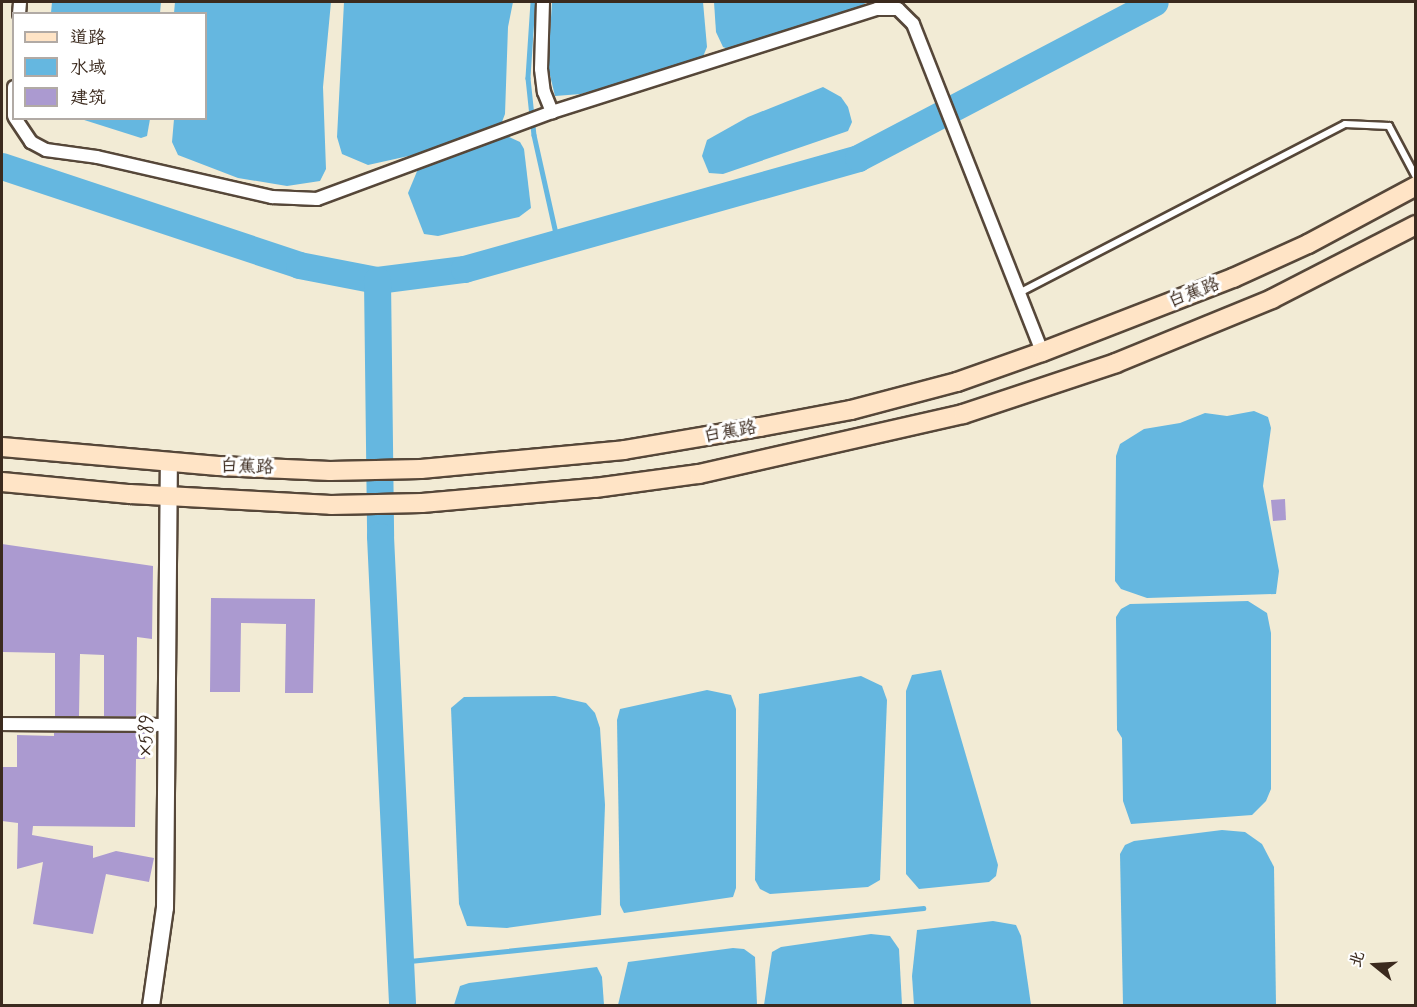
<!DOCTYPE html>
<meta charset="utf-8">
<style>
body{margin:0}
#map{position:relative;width:1417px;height:1007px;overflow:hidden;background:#f2ebd5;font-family:Mynerve,"LXGW WenKai TC",sans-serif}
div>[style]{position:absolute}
.water>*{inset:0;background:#65b7e0}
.stream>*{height:4.5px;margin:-2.25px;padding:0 2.25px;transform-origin:2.25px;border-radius:2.25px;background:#65b7e0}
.river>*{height:27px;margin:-13.5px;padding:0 13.5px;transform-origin:13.5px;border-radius:13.5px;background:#65b7e0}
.building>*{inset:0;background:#ab9ad0}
.roads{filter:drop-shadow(2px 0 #564739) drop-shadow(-2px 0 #564739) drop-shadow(0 2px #564739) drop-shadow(0 -2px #564739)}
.service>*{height:6px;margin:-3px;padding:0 3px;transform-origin:3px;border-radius:3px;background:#fff}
.minor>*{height:12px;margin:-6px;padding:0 6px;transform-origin:6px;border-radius:6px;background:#fff}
.tertiary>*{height:16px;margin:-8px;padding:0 8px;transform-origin:8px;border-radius:8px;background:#fff}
.secondary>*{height:18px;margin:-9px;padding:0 9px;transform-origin:9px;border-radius:9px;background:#ffe4c6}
span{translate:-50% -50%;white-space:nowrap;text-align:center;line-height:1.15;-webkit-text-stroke:6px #fff;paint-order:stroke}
.street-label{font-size:18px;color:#3b2a1e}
.frame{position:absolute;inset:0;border:3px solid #3b2a1e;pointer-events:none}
.legend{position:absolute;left:12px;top:12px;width:195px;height:108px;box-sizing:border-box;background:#fff;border:2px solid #b1aaa5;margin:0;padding:8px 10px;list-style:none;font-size:18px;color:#3b2a1e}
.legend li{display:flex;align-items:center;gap:12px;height:30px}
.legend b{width:30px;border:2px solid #b1aaa5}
.north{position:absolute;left:1345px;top:935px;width:60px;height:60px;-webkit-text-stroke:4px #fff;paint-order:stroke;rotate:288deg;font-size:16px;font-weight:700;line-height:24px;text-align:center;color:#3b2a1e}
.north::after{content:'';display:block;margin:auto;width:21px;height:27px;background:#3b2a1e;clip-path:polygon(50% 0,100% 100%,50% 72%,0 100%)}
</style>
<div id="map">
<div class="water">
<i style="clip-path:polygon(52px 2px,161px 2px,160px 13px,51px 13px)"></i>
<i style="clip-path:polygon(175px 2px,331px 2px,323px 87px,326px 169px,320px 181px,287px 186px,238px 178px,178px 155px,172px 142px,174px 119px,206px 118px,206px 14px,174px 13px)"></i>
<i style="clip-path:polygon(344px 2px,513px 2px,508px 27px,505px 114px,500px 127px,422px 153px,368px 165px,342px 154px,337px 137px)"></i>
<i style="clip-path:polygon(552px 2px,703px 2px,707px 47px,702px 59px,581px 94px,555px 96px,548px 67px)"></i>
<i style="clip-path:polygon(714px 2px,867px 2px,856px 10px,731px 50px,723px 47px,716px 32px)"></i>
<i style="clip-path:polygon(823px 87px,841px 97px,848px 107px,852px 122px,848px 131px,723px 174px,709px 173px,702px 156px,707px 140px,748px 117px)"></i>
<i style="clip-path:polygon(81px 119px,150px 119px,147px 136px,141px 138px)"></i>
<i style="clip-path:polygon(507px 136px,520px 142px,524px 149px,531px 208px,519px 217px,438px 236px,424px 234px,408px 193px,418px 169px)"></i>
<i style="clip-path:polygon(1254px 411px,1268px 417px,1271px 428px,1263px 486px,1279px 571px,1276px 594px,1147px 598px,1121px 589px,1115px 581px,1116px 456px,1120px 444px,1144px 429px,1180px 423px,1205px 413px,1227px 416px)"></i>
<i style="clip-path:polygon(1248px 601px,1267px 613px,1271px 633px,1271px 789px,1266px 801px,1252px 815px,1131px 824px,1123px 801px,1122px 738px,1117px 730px,1116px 617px,1121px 609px,1130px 604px)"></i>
<i style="clip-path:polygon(941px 670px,998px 865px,996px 876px,989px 882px,919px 889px,906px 874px,906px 691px,912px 675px)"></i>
<i style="clip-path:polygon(861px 676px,882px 686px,887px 700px,880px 880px,868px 887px,770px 894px,760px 889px,755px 880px,759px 694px)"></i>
<i style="clip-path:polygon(707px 690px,731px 695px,736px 709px,736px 888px,733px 897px,624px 913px,620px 905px,617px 720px,620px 709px)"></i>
<i style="clip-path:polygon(555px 696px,586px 703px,595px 713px,600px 728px,605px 805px,601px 915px,507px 928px,467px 926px,459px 904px,451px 708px,464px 697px)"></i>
<i style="clip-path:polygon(1222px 830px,1245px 832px,1262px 844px,1274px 867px,1276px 1005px,1123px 1005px,1120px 854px,1125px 845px,1134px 841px)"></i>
<i style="clip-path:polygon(993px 921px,1016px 925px,1021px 936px,1031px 1005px,914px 1005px,912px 976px,917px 930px)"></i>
<i style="clip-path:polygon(871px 934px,890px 936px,899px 949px,902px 1005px,764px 1005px,772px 952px,781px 947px)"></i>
<i style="clip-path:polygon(733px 948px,744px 949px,755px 957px,757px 1005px,618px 1005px,628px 962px)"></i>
<i style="clip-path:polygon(597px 967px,602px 977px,604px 1005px,454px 1005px,460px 986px,469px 983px)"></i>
</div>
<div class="stream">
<i style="left:533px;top:2px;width:76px;rotate:93.8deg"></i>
<i style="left:528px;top:78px;width:57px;rotate:84deg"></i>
<i style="left:534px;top:135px;width:110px;rotate:77.4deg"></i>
<i style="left:400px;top:962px;width:526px;rotate:-5.89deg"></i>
</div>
<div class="river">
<i style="left:2px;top:166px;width:313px;rotate:18.4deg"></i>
<i style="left:299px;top:265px;width:79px;rotate:10.9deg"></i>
<i style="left:377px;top:280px;width:88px;rotate:-7.2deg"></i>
<i style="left:464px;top:269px;width:409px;rotate:-15.7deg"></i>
<i style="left:858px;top:158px;width:335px;rotate:-27.7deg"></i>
<i style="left:377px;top:280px;width:256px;rotate:89.3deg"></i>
<i style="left:380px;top:536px;width:471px;rotate:87.3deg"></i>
</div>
<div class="building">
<i style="clip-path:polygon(1285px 499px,1286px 520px,1273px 521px,1271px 500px)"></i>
<i style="clip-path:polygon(2px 544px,153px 566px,152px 639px,137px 637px,136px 717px,104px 716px,104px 655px,80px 654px,79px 716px,55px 716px,55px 653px,2px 652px)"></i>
<i style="clip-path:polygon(211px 598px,315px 599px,313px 693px,285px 693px,286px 624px,241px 623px,240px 692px,210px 692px)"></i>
<i style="clip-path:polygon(54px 733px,145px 733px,145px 759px,136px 759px,135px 827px,33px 826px,32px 835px,93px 846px,93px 858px,116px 851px,154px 858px,149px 882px,106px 874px,93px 934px,33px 924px,43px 862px,17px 869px,18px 823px,2px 821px,2px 767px,17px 767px,17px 735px,54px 736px)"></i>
</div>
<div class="roads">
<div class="service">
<i style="left:1019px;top:293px;width:367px;rotate:-27.4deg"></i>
<i style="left:1345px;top:124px;width:44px;rotate:2.6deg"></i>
<i style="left:1389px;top:126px;width:58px;rotate:62.1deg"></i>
</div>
<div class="minor">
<i style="left:543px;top:2px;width:67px;rotate:91.7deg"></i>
<i style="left:541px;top:69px;width:23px;rotate:83deg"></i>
<i style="left:544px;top:92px;width:22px;rotate:68deg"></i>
<i style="left:19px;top:14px;width:12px;rotate:-85deg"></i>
<i style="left:14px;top:87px;width:29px;rotate:90deg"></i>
<i style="left:15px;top:118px;width:29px;rotate:56deg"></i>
<i style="left:31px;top:142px;width:17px;rotate:28deg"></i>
<i style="left:46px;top:150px;width:51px;rotate:7.8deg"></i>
<i style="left:97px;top:157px;width:180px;rotate:12.9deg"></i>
<i style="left:272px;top:197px;width:45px;rotate:2.5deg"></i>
<i style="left:317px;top:199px;width:251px;rotate:-20.3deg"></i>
<i style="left:552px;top:112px;width:341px;rotate:-17.6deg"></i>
<i style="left:877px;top:9px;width:21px"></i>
<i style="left:898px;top:9px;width:21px;rotate:45deg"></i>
<i style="left:913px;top:24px;width:352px;rotate:68.5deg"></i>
<i style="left:2px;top:724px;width:164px;rotate:0.3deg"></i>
</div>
<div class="tertiary">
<i style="left:151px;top:1006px;width:99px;rotate:-81.9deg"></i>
<i style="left:165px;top:908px;width:445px;rotate:-89.5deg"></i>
</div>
<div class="secondary">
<i style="left:2px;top:447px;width:217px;rotate:5deg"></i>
<i style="left:218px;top:466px;width:112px;rotate:2.6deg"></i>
<i style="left:330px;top:471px;width:91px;rotate:-1.3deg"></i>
<i style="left:421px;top:469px;width:204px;rotate:-5.3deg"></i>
<i style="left:624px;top:450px;width:138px;rotate:-9.6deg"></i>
<i style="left:760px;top:427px;width:93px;rotate:-10.6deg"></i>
<i style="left:851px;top:410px;width:110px;rotate:-14.8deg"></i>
<i style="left:957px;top:382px;width:90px;rotate:-19.4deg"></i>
<i style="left:1042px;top:352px;width:205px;rotate:-21.2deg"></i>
<i style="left:1233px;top:278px;width:82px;rotate:-24.4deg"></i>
<i style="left:1308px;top:244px;width:123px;rotate:-28.2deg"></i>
<i style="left:2px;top:482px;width:129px;rotate:5.4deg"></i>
<i style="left:130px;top:494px;width:201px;rotate:3.1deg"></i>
<i style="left:331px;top:505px;width:91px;rotate:-1.3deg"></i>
<i style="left:422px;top:503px;width:174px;rotate:-5deg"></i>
<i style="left:595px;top:488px;width:105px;rotate:-7.7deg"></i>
<i style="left:699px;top:474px;width:271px;rotate:-12.8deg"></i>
<i style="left:963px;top:414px;width:161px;rotate:-18.4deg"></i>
<i style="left:1116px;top:363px;width:169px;rotate:-22.3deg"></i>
<i style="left:1272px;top:299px;width:162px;rotate:-27.2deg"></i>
</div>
</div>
<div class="street-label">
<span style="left:1194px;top:293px;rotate:-21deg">白蕉路</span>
<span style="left:730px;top:432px;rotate:-10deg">白蕉路</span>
<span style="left:247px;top:467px;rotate:2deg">白蕉路</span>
<span style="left:147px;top:735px;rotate:-89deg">X589</span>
</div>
<div class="frame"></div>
<ul class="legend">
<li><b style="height:8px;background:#ffe4c6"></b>道路</li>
<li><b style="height:16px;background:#65b7e0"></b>水域</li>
<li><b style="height:16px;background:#ab9ad0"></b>建筑</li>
</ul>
<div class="north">北</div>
</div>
